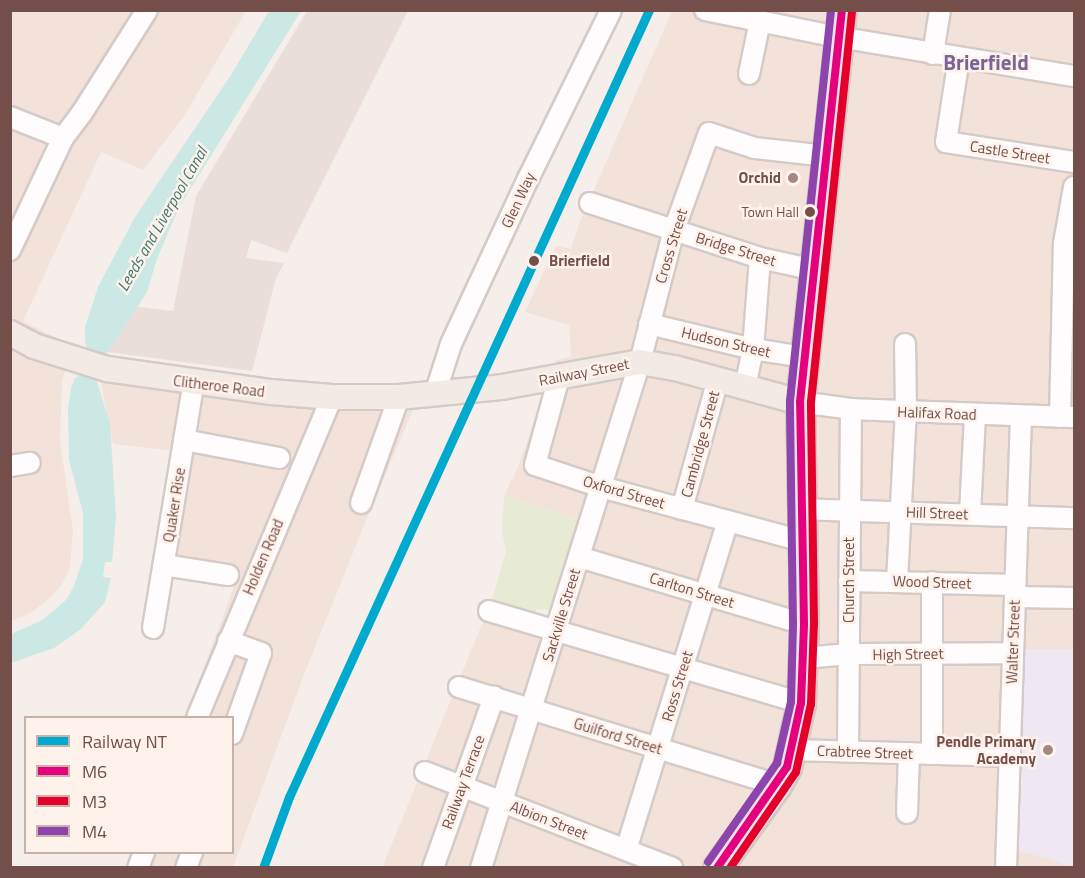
<!DOCTYPE html>
<style>
body{margin:0}
#map{position:relative;width:1085px;height:878px;overflow:hidden;background:#f6eeea;font-family:"Titillium Web",sans-serif}
div>[style]{position:absolute}
.residential>*{inset:0;background:#f2e2da}
.industrial>*{inset:0;background:#e9deda}
.education>*{inset:0;background:#efe7f2}
.green>*{inset:0;background:#e7ebd4}
.water>*{inset:0;background:#cbe8e4}
.roads{filter:drop-shadow(2px 0 #d4cac7) drop-shadow(-2px 0 #d4cac7) drop-shadow(0 2px #d4cac7) drop-shadow(0 -2px #d4cac7)}
.minor>*{height:20px;margin:-10px;padding:0 10px;transform-origin:10px;border-radius:10px;background:#fefcfc}
.major>*{height:24px;margin:-12px;padding:0 12px;transform-origin:12px;border-radius:12px;background:#f2eae5}
.highway>*{height:27px;margin:-13.5px;padding:0 13.5px;transform-origin:13.5px;border-radius:13.5px;background:#f0e5e4}
.bus-1>*{height:8px;margin:-4px;padding:0 4px;transform-origin:4px;border-radius:4px;background:#e5007d}
.bus-2>*{height:8px;margin:-4px;padding:0 4px;transform-origin:4px;border-radius:4px;background:#e4002b}
.bus-3>*{height:8px;margin:-4px;padding:0 4px;transform-origin:4px;border-radius:4px;background:#8e44ad}
.rail-1>*{height:9px;margin:-4.5px;padding:0 4.5px;transform-origin:4.5px;border-radius:4.5px;background:#00a9ce}
.dots>*{width:16px;height:16px;translate:-50% -50%;box-sizing:border-box;border:3px solid #fff2ea;border-radius:50%}
span{translate:-50% -50%;white-space:nowrap;text-align:center;line-height:1.15;-webkit-text-stroke:5px #fff2ea;paint-order:stroke}
.bus-label{font-size:14px;color:#744f4a}
.right{translate:-100% -50%;text-align:right}
.street-label{font-size:15px;color:#744f4a}
.poi-label{font-size:15px;color:#744f4a;font-weight:700}
.stop-label{font-size:15px;color:#744f4a;font-weight:700}
.left{translate:0 -50%;text-align:left}
.water-label{font-size:16px;color:#3d7a76;font-style:italic}
.district-label{font-size:21px;color:#7b6598;font-weight:700}
.frame{position:absolute;inset:0;border:12px solid #744f4a;pointer-events:none}
.legend{position:absolute;left:24px;top:716px;width:210px;height:138px;box-sizing:border-box;background:#fff2ea;border:2px solid #c7b1aa;margin:0;padding:8px 10px;list-style:none;font-size:18px;color:#744f4a}
.legend li{display:flex;align-items:center;gap:12px;height:30px}
.legend b{width:30px;border:2px solid #c7b1aa}
</style>
<div id="map">
<div class="residential">
<i style="clip-path:polygon(10px 11px,246px 11px,184px 116px,143px 170px,101px 152px,23px 321px,73px 346px,62px 381px,60px 442px,73px 530px,70px 567px,62px 584px,49px 599px,29px 614px,11px 621px)"></i>
<i style="clip-path:polygon(672px 11px,1074px 11px,1074px 867px,382px 868px,491px 602px,551px 622px,581px 520px,504px 496px,518px 467px,556px 360px,571px 357px,569px 325px,525px 312px,556px 246px,571px 249px,579px 224px)"></i>
<i style="clip-path:polygon(100px 377px,423px 387px,371px 508px,303px 677px,233px 867px,133px 867px,138px 853px,232px 852px,232px 718px,185px 717px,235px 584px,155px 574px,175px 451px,113px 444px)"></i>
</div>
<div class="industrial">
<i style="clip-path:polygon(307px 11px,408px 11px,287px 253px,251px 240px,246px 258px,284px 263px,276px 278px,252px 371px,108px 352px,137px 307px,173px 311px,196px 196px)"></i>
</div>
<div class="education">
<i style="clip-path:polygon(1023px 649px,1074px 649px,1074px 867px,1018px 850px)"></i>
</div>
<div class="green">
<i style="clip-path:polygon(504px 496px,581px 520px,550px 610px,536px 609px,534px 616px,491px 602px,506px 552px,502px 531px)"></i>
</div>
<div class="water">
<i style="clip-path:polygon(269px 11px,301px 11px,179px 207px,157px 259px,147px 292px,108px 352px,101px 356px,96px 379px,110px 423px,116px 517px,112px 562px,105px 562px,103px 577px,111px 578px,105px 602px,81px 629px,54px 648px,11px 663px,11px 634px,41px 621px,66px 600px,73px 588px,83px 560px,83px 513px,69px 460px,68px 410px,71px 388px,75px 378px,82px 374px,88px 351px,85px 341px,85px 327px,98px 287px,135px 217px,231px 75px)"></i>
</div>
<div class="roads">
<div class="minor">
<i style="left:705px;top:10px;width:136px;rotate:11.5deg"></i>
<i style="left:838px;top:37px;width:239px;rotate:9.4deg"></i>
<i style="left:933px;top:54px;width:45px;rotate:-81deg"></i>
<i style="left:959px;top:58px;width:85px;rotate:98.8deg"></i>
<i style="left:946px;top:142px;width:130px;rotate:8.9deg"></i>
<i style="left:749px;top:74px;width:54px;rotate:-78.3deg"></i>
<i style="left:10px;top:117px;width:57px;rotate:21.6deg"></i>
<i style="left:590px;top:203px;width:179px;rotate:17.9deg"></i>
<i style="left:760px;top:258px;width:56px;rotate:12.3deg"></i>
<i style="left:10px;top:250px;width:124px;rotate:-64.7deg"></i>
<i style="left:63px;top:138px;width:31px;rotate:-53deg"></i>
<i style="left:82px;top:113px;width:122px;rotate:-57.7deg"></i>
<i style="left:649px;top:324px;width:107px;rotate:13.5deg"></i>
<i style="left:753px;top:349px;width:52px;rotate:8.9deg"></i>
<i style="left:559px;top:377px;width:91px;rotate:105.3deg"></i>
<i style="left:535px;top:465px;width:70px;rotate:18.4deg"></i>
<i style="left:601px;top:487px;width:208px;rotate:15deg"></i>
<i style="left:745px;top:387px;width:39px;rotate:-78deg"></i>
<i style="left:753px;top:349px;width:91px;rotate:-85.6deg"></i>
<i style="left:435px;top:394px;width:52px;rotate:-72.3deg"></i>
<i style="left:451px;top:344px;width:184px;rotate:-65deg"></i>
<i style="left:529px;top:177px;width:186px;rotate:-63.8deg"></i>
<i style="left:800px;top:402px;width:51px;rotate:7.8deg"></i>
<i style="left:851px;top:409px;width:223px;rotate:2.1deg"></i>
<i style="left:1060px;top:417px;width:174px;rotate:-88.7deg"></i>
<i style="left:1064px;top:243px;width:57px;rotate:-79.9deg"></i>
<i style="left:184px;top:440px;width:97px;rotate:10.7deg"></i>
<i style="left:10px;top:466px;width:20px;rotate:-9deg"></i>
<i style="left:361px;top:503px;width:113px;rotate:-70.3deg"></i>
<i style="left:682px;top:509px;width:135px;rotate:-74.5deg"></i>
<i style="left:800px;top:509px;width:274px;rotate:1.9deg"></i>
<i style="left:970px;top:514px;width:100px;rotate:-87.1deg"></i>
<i style="left:579px;top:557px;width:235px;rotate:16.6deg"></i>
<i style="left:164px;top:565px;width:65px;rotate:8.9deg"></i>
<i style="left:849px;top:581px;width:166px;rotate:1.4deg"></i>
<i style="left:897px;top:581px;width:169px;rotate:-87deg"></i>
<i style="left:906px;top:412px;width:68px;rotate:-90.8deg"></i>
<i style="left:1015px;top:597px;width:59px;rotate:1deg"></i>
<i style="left:489px;top:611px;width:325px;rotate:16.4deg"></i>
<i style="left:153px;top:628px;width:250px;rotate:-80.6deg"></i>
<i style="left:228px;top:641px;width:35px;rotate:20deg"></i>
<i style="left:261px;top:653px;width:86px;rotate:109.7deg"></i>
<i style="left:804px;top:658px;width:45px;rotate:-5.1deg"></i>
<i style="left:849px;top:654px;width:164px;rotate:-0.3deg"></i>
<i style="left:459px;top:687px;width:333px;rotate:17.1deg"></i>
<i style="left:197px;top:718px;width:348px;rotate:-67.2deg"></i>
<i style="left:793px;top:750px;width:216px;rotate:1.6deg"></i>
<i style="left:848px;top:751px;width:342px;rotate:-89.5deg"></i>
<i style="left:932px;top:754px;width:172px;rotate:-90deg"></i>
<i style="left:425px;top:772px;width:265px;rotate:21.2deg"></i>
<i style="left:907px;top:813px;width:60px;rotate:-88.1deg"></i>
<i style="left:626px;top:850px;width:344px;rotate:-72.8deg"></i>
<i style="left:138px;top:868px;width:17px;rotate:-69deg"></i>
<i style="left:186px;top:868px;width:17px;rotate:-69deg"></i>
<i style="left:433px;top:868px;width:182px;rotate:-70.4deg"></i>
<i style="left:481px;top:868px;width:530px;rotate:-72.56deg"></i>
<i style="left:640px;top:362px;width:136px;rotate:-75.6deg"></i>
<i style="left:674px;top:230px;width:103px;rotate:-70.2deg"></i>
<i style="left:709px;top:133px;width:48px;rotate:18.1deg"></i>
<i style="left:755px;top:148px;width:71px;rotate:6.4deg"></i>
<i style="left:1006px;top:868px;width:452px;rotate:-88.1deg"></i>
</div>
<div class="major">
<i style="left:10px;top:333px;width:27px;rotate:28deg"></i>
<i style="left:34px;top:346px;width:77px;rotate:17.5deg"></i>
<i style="left:107px;top:369px;width:166px;rotate:8deg"></i>
<i style="left:271px;top:392px;width:61px;rotate:4.7deg"></i>
<i style="left:332px;top:397px;width:67px"></i>
<i style="left:399px;top:397px;width:103px;rotate:-5.5deg"></i>
<i style="left:502px;top:387px;width:140px;rotate:-10.3deg"></i>
<i style="left:640px;top:362px;width:36px;rotate:10deg"></i>
<i style="left:675px;top:368px;width:130px;rotate:15.2deg"></i>
</div>
<div class="highway">
<i style="left:717px;top:868px;width:102px;rotate:-54.1deg"></i>
<i style="left:777px;top:785px;width:21px;rotate:-61deg"></i>
<i style="left:787px;top:767px;width:66px;rotate:-77.7deg"></i>
<i style="left:801px;top:703px;width:79px;rotate:-87.8deg"></i>
<i style="left:804px;top:624px;width:222px;rotate:-91deg"></i>
<i style="left:800px;top:402px;width:394px;rotate:-83.9deg"></i>
</div>
</div>
<div class="bus-1">
<i style="left:717px;top:868px;width:123px;rotate:-55.3deg"></i>
<i style="left:787px;top:767px;width:66px;rotate:-77.7deg"></i>
<i style="left:801px;top:703px;width:79px;rotate:-87.8deg"></i>
<i style="left:804px;top:624px;width:222px;rotate:-91deg"></i>
<i style="left:800px;top:402px;width:394px;rotate:-83.9deg"></i>
</div>
<div class="bus-2">
<i style="left:730px;top:868px;width:116px;rotate:-55.5deg"></i>
<i style="left:796px;top:772px;width:70px;rotate:-77.6deg"></i>
<i style="left:811px;top:704px;width:80px;rotate:-87.9deg"></i>
<i style="left:814px;top:624px;width:222px;rotate:-90.8deg"></i>
<i style="left:811px;top:402px;width:393px;rotate:-84deg"></i>
</div>
<div class="bus-3">
<i style="left:708px;top:862px;width:121px;rotate:-55.1deg"></i>
<i style="left:777px;top:763px;width:63px;rotate:-77.1deg"></i>
<i style="left:791px;top:702px;width:78px;rotate:-88.5deg"></i>
<i style="left:793px;top:624px;width:223px;rotate:-90.8deg"></i>
<i style="left:790px;top:401px;width:393px;rotate:-84deg"></i>
</div>
<div class="rail-1">
<i style="left:263px;top:868px;width:76px;rotate:-69.9deg"></i>
<i style="left:289px;top:797px;width:865px;rotate:-65.42deg"></i>
</div>
<div class="dots">
<i style="left:793px;top:178px;background:#a28782"></i>
<i style="left:810px;top:212px;background:#744f4a"></i>
<i style="left:534px;top:261px;background:#744f4a"></i>
<i style="left:1048px;top:750px;background:#a28782"></i>
</div>
<div class="bus-label">
<span class="right" style="left:799px;top:212px">Town Hall</span>
</div>
<div class="street-label">
<span style="left:1010px;top:152px;rotate:9deg">Castle Street</span>
<span style="left:518px;top:200px;rotate:-65deg">Glen Way</span>
<span style="left:671px;top:246px;rotate:-73deg">Cross Street</span>
<span style="left:736px;top:249px;rotate:17deg">Bridge Street</span>
<span style="left:726px;top:342px;rotate:13deg">Hudson Street</span>
<span style="left:584px;top:372px;rotate:-11deg">Railway Street</span>
<span style="left:219px;top:386px;rotate:7deg">Clitheroe Road</span>
<span style="left:937px;top:413px;rotate:2deg">Halifax Road</span>
<span style="left:700px;top:444px;rotate:-75deg">Cambridge Street</span>
<span style="left:624px;top:492px;rotate:16deg">Oxford Street</span>
<span style="left:174px;top:505px;rotate:-81deg">Quaker Rise</span>
<span style="left:937px;top:513px;rotate:2deg">Hill Street</span>
<span style="left:263px;top:557px;rotate:-67deg">Holden Road</span>
<span style="left:849px;top:580px;rotate:-90deg">Church Street</span>
<span style="left:932px;top:582px;rotate:2deg">Wood Street</span>
<span style="left:692px;top:590px;rotate:17deg">Carlton Street</span>
<span style="left:561px;top:615px;rotate:-73deg">Sackville Street</span>
<span style="left:1013px;top:642px;rotate:-88deg">Walter Street</span>
<span style="left:908px;top:654px;rotate:-1deg">High Street</span>
<span style="left:677px;top:686px;rotate:-73deg">Ross Street</span>
<span style="left:618px;top:736px;rotate:17deg">Guilford Street</span>
<span style="left:865px;top:752px;rotate:2deg">Crabtree Street</span>
<span style="left:463px;top:782px;rotate:-70deg">Railway Terrace</span>
<span style="left:549px;top:820px;rotate:21deg">Albion Street</span>
</div>
<div class="poi-label">
<span class="right" style="left:781px;top:178px">Orchid</span>
<span class="right" style="left:1036px;top:750px">Pendle Primary<br>Academy</span>
</div>
<div class="stop-label">
<span class="left" style="left:549px;top:261px">Brierfield</span>
</div>
<div class="water-label">
<span style="left:162px;top:219px;rotate:-60deg">Leeds and Liverpool Canal</span>
</div>
<div class="district-label">
<span style="left:986px;top:62px">Brierfield</span>
</div>
<div class="frame"></div>
<ul class="legend">
<li><b style="height:8px;background:#00a9ce"></b>Railway NT</li>
<li><b style="height:8px;background:#e5007d"></b>M6</li>
<li><b style="height:8px;background:#e4002b"></b>M3</li>
<li><b style="height:8px;background:#8e44ad"></b>M4</li>
</ul>
</div>
